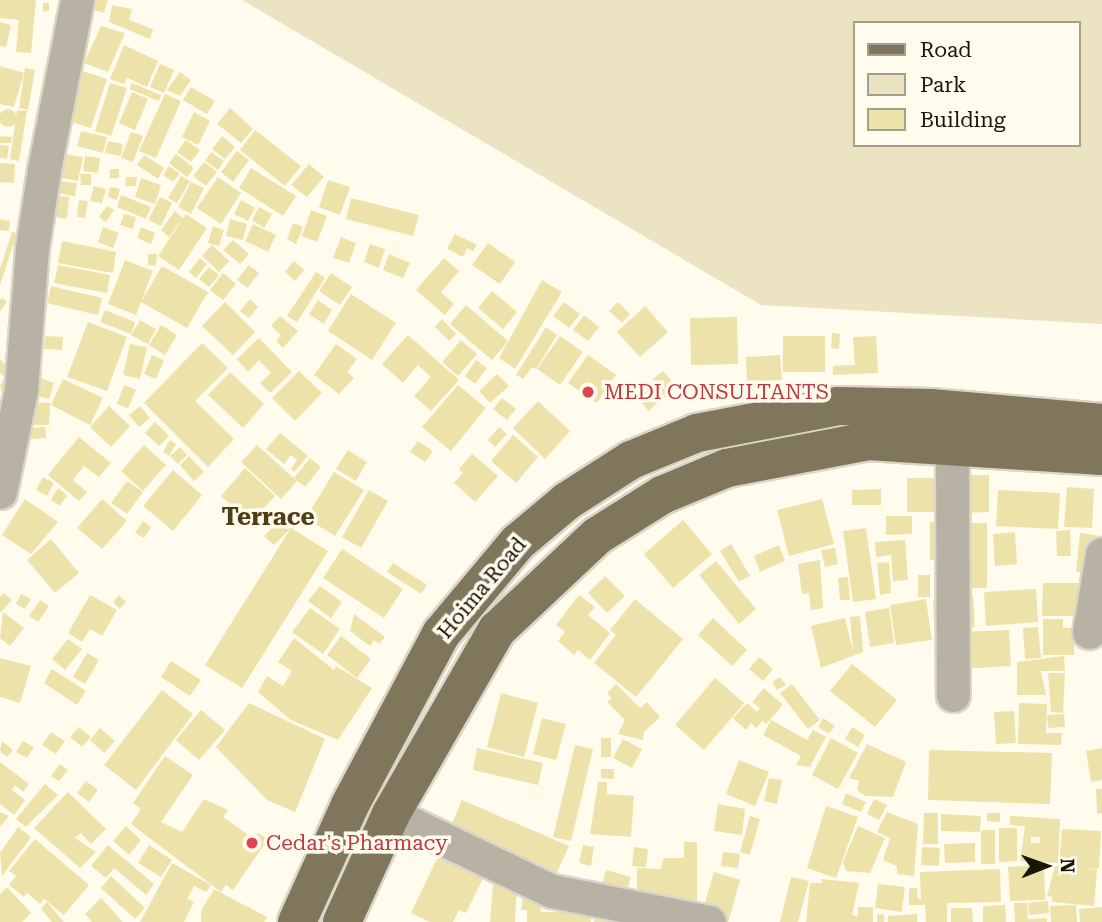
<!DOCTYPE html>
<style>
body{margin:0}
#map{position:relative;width:1102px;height:922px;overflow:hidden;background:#fffced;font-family:"Roboto Serif",serif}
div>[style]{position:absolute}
.green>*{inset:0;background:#ebe3c2}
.building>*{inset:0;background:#eee2ab}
.round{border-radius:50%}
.roads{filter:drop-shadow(2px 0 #dad7c9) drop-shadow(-2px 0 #dad7c9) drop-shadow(0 2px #dad7c9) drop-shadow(0 -2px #dad7c9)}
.minor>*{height:33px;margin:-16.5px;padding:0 16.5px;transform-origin:16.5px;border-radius:16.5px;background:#b7b2a3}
.major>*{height:38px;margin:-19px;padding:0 19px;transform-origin:19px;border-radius:19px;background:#7f765b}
.dots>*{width:19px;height:19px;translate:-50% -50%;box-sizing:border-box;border:4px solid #fffced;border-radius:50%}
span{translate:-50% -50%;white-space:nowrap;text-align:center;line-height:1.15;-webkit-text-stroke:7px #fffced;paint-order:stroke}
.health-label{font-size:21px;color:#be3a42}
.left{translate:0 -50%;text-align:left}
.street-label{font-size:21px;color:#1a170a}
.quarter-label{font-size:24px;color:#503c16;font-weight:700}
.legend{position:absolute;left:853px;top:21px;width:228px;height:126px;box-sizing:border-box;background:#fffced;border:2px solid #a3a092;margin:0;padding:9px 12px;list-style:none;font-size:21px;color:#1a170a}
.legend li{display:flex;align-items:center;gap:14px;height:35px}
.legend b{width:35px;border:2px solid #a3a092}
.north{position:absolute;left:1011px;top:831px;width:70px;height:70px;-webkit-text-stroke:5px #fffced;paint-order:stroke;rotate:89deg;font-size:19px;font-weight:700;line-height:28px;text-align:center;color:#1a170a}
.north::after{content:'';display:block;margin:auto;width:24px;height:32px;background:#1a170a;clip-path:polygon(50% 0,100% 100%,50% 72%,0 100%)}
</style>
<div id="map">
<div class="green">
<i style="clip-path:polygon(evenodd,242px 0,1102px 0,1102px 324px,761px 305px,242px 0,855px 23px,1079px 23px,1079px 145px,855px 145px,855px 23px)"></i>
</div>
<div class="building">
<i style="clip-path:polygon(0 0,36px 0,31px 53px,16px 52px,19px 20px,0 18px)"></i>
<i style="clip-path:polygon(88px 0,108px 0,104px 13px,86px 7px)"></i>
<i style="clip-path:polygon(43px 3px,49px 3px,49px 11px,43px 12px)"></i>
<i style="clip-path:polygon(112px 5px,132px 9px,129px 20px,153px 29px,150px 39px,109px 22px)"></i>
<i style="clip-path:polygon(0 22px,11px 25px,6px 47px,0 46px)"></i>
<i style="clip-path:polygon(101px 26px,125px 33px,108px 72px,84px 63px)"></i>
<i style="clip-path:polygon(124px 45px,158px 61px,147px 87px,127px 78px,124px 84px,110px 79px)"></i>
<i style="clip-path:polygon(160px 64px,174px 70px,164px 93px,150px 87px)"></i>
<i style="clip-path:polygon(0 66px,24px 73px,14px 107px,0 104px)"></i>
<i style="clip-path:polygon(25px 68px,35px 70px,28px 110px,19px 108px)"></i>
<i style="clip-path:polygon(83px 71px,107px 79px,91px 128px,68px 121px)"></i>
<i style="clip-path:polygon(180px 72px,191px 80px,180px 96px,167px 90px)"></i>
<i style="clip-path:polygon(110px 83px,127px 88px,111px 136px,95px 131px)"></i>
<i style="clip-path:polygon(132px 83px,161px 95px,159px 101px,129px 89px)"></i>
<i style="clip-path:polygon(191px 87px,215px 101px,207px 114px,183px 100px)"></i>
<i style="clip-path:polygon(132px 92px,148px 99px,135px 130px,119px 123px)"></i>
<i style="clip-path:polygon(165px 94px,181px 101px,156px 158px,139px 151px)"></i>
<i style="clip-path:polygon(230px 108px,253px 129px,241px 143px,217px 124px)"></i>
<i class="round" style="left:-1px;top:109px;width:18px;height:18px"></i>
<i style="clip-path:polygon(17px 110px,27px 111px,19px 161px,10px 159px)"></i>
<i style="clip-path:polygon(194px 112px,210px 121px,198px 145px,182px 137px)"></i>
<i style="clip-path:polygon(255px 130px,301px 166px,285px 186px,240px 150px)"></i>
<i style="clip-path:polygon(81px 131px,107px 137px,103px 153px,77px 146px)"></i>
<i style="clip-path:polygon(131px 132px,143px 136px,133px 162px,121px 158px)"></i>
<i style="clip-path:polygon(0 136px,12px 137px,11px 143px,0 143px)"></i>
<i style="clip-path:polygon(222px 136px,235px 147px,225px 159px,212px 149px)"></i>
<i style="clip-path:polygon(186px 140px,200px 150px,191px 162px,177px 152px)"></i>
<i style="clip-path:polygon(108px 141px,123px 144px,121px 156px,105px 153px)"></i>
<i style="clip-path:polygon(0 145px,9px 146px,7px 159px,0 158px)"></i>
<i style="clip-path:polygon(237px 151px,249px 160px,233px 182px,221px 172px)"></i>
<i style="clip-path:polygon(211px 152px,224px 161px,218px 170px,205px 161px)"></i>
<i style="clip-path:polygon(66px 154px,83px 157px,78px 181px,62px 178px)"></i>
<i style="clip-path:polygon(176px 154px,194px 168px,187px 177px,169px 163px)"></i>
<i style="clip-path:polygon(144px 155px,164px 168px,158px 179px,137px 165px)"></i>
<i style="clip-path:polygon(85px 156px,100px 158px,98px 173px,83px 171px)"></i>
<i style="clip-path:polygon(204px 162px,217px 172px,206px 186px,193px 176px)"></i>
<i style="clip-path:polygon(0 163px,15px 164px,14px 183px,0 182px)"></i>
<i style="clip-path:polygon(309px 164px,324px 177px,307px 197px,291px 185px)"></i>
<i style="clip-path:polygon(169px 166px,180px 174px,173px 182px,163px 175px)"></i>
<i style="clip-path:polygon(251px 168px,296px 196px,283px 216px,239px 188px)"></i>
<i style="clip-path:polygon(110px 169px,119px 169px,119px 178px,110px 178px)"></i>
<i style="clip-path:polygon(80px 174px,91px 174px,91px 185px,81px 185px)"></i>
<i style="clip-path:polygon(181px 176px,190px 181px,177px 203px,168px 198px)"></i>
<i style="clip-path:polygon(126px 177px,137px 177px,136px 186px,125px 186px)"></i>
<i style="clip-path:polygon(218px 177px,241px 193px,221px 224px,197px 208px)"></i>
<i style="clip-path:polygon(141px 178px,161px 185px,155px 204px,135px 197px)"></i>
<i style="clip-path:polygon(328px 180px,350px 187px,340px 215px,319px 207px)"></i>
<i style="clip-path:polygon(58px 181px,77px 183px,75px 196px,57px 193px)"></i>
<i style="clip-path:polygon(191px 182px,204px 188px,191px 214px,178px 207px)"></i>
<i style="clip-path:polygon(94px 186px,106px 189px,102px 203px,90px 201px)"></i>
<i style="clip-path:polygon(110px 187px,120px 189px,117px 200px,108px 197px)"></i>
<i style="clip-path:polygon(121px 195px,151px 207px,146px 219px,117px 207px)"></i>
<i style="clip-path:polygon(59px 196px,69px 197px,67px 219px,56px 217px)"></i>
<i style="clip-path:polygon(160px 197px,172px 203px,161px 226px,148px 220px)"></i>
<i style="clip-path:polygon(351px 198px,419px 215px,413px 236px,346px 219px)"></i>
<i style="clip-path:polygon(79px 200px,88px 201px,85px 218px,77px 217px)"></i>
<i style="clip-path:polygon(241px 200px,255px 208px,248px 221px,234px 214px)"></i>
<i style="clip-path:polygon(107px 206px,114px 210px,106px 222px,99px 217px)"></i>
<i style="clip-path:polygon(259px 207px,272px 214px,264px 228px,252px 220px)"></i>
<i style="clip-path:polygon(311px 210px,327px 216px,317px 242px,302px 236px)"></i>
<i style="clip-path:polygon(175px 211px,183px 218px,169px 237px,161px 230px)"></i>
<i style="clip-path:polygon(124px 214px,136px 217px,133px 229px,120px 225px)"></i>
<i style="clip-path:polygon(186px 214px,207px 228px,179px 270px,158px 256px)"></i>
<i style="clip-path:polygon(0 219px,10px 221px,9px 231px,0 230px)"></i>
<i style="clip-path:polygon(230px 219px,247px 224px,243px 240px,226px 236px)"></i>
<i style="clip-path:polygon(293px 223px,303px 227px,296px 244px,287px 239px)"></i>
<i style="clip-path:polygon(253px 224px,276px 235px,268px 252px,245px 241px)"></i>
<i style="clip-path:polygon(213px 226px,224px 230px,219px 246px,208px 243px)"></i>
<i style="clip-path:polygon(103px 227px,119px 233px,113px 248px,98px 242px)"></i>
<i style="clip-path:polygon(141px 227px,155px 233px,151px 244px,137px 238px)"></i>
<i style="clip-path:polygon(12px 232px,17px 233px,0 285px,0 269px)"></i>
<i style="clip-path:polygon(455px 234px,477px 245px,473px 251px,467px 248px,463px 257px,447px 249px)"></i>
<i style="clip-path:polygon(341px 237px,356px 243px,349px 263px,333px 258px)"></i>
<i style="clip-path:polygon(233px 240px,249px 254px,240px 264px,223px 250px)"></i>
<i style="clip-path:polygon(62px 241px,116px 252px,113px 273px,58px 263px)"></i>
<i style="clip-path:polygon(488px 243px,515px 262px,500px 284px,472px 265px)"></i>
<i style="clip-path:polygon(370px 244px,385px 249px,379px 268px,364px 262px)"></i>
<i style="clip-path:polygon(212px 245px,229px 261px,219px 272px,202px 256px)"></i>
<i style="clip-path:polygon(148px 254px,157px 254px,156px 266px,148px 265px)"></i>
<i style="clip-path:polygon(389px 254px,410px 263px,403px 278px,383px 270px)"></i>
<i style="clip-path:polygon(200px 258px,207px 264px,196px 278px,189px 272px)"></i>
<i style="clip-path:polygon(444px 258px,459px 271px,441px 292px,454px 304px,445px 315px,416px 290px)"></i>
<i style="clip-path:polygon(125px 260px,153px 271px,136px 315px,108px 304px)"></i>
<i style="clip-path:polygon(294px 261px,304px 270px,295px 281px,285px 272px)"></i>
<i style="clip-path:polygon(58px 265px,110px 275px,107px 293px,54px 283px)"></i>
<i style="clip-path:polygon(249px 265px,259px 273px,247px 288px,237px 280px)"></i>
<i style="clip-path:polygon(162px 266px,208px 292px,187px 328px,141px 302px)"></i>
<i style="clip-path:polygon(209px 267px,219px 275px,209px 287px,199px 279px)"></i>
<i style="clip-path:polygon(316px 272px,325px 278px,297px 322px,287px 316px)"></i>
<i style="clip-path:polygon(223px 273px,236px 284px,223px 300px,210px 290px)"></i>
<i style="clip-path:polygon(331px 273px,352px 287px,340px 305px,319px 291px)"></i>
<i style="clip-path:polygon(542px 280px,562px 292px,515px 369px,499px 358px)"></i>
<i style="clip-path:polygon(51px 286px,102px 298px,98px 315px,47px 303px)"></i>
<i style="clip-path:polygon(492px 291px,517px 312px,503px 329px,478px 308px)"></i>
<i style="clip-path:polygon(351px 294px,396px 323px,372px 360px,328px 331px)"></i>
<i style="clip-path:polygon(2px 298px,7px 301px,0 312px,0 300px)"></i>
<i style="clip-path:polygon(250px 299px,258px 307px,249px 318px,240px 311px)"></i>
<i style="clip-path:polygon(318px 300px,332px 310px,324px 324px,309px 314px)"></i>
<i style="clip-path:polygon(225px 302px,255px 332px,233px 355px,202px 326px)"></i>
<i style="clip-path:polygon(564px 302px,580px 314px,569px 328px,553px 316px)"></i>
<i style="clip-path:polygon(618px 302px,630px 314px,622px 323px,609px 311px)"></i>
<i style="clip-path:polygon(466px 305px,508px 341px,492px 360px,450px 324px)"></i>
<i style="clip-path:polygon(645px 306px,668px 332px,640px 357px,617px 332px)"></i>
<i style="clip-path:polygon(105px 310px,135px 322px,131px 334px,100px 322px)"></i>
<i style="clip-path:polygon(584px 315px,599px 327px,588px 341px,573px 330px)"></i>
<i style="clip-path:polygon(280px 316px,298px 331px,283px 348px,276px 341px,281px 335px,271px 326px)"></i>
<i style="clip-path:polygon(737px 317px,738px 364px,691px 365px,690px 318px)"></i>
<i style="clip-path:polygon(442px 319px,456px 334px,449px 341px,435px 327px)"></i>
<i style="clip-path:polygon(140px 320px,156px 329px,148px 344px,131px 335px)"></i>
<i style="clip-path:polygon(88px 322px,127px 337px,107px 391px,67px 377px)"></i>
<i style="clip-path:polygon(161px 325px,177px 335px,165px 355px,149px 345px)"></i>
<i style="clip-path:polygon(546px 327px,557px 335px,536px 369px,532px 367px,523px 379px,516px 375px)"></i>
<i style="clip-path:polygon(832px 333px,840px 334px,839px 349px,831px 348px)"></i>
<i style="clip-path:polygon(408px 335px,459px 380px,431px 411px,414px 396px,431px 377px,418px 365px,403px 383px,382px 364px)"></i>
<i style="clip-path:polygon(45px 336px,63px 337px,62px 350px,44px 349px)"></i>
<i style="clip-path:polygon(560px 336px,583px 352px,560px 385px,537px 369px)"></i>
<i style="clip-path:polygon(783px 336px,825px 336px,825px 372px,783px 372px)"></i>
<i style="clip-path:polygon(876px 336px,878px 373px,833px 375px,833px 366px,855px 365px,853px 337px)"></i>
<i style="clip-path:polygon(259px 338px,292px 372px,270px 393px,260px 383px,271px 373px,259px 360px,248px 372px,237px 359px)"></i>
<i style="clip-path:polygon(461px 340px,477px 354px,458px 376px,442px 362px)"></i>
<i style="clip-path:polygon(202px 343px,228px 368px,195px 401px,234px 439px,208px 467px,144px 403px)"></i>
<i style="clip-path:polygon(130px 344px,147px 347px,140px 379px,123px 375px)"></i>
<i style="clip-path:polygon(336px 344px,357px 359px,347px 372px,354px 378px,339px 394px,314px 375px)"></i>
<i style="clip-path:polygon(152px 355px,164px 360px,156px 379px,144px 374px)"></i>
<i style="clip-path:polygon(588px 355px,616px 375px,597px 403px,568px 383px)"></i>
<i style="clip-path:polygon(780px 355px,782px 380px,747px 382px,746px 357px)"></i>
<i style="clip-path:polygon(0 359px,10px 369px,4px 376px,0 373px)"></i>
<i style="clip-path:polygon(476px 360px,487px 368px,475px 384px,465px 376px)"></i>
<i style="clip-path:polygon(299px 371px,322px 393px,295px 421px,272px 398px)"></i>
<i style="clip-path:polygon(663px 371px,677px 387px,665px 398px,651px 381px)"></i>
<i style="clip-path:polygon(230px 372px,264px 404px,243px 428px,208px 395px)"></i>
<i style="clip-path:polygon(497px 374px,509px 386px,490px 403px,479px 391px)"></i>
<i style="clip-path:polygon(41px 378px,54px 383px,49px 399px,35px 395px)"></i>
<i style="clip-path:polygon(63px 379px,103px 398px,90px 425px,51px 405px)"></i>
<i style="clip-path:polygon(3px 380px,9px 384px,2px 394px,0 385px)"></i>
<i style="clip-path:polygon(635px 380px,657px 403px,649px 411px,627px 388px)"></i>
<i style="clip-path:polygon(124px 385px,136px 390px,128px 408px,117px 404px)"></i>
<i style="clip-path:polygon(458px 385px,486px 408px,451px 451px,422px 427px)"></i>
<i style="clip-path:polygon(502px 398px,516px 409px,507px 420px,493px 409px)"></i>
<i style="clip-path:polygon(538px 401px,570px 431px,545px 459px,513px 428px)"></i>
<i style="clip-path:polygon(31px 402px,50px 403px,49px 425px,31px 425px)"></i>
<i style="clip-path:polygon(109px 406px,130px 426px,111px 447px,90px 427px)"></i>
<i style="clip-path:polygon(140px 406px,150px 418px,139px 427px,129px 415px)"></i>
<i style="clip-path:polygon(155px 422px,169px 436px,159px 446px,145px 433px)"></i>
<i style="clip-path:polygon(45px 427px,46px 438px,31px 439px,31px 428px)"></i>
<i style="clip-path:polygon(499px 427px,507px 434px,495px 447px,488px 440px)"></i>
<i style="clip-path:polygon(280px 433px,308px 456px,294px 472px,291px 469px,297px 460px,291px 455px,284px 464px,266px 449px)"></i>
<i style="clip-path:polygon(513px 435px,538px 457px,516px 483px,491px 461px)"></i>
<i style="clip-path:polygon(79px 437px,111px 463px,99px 477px,84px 466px,73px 480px,87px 492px,79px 501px,48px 475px)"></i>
<i style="clip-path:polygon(170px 440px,176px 444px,169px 456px,163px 452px)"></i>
<i style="clip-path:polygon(418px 441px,433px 451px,425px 462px,410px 452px)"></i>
<i style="clip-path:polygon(144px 445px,166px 465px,143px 491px,121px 471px)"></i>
<i style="clip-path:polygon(257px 445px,297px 481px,281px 499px,241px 462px)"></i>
<i style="clip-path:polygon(180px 447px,187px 455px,178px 464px,170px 456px)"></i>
<i style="clip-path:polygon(348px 450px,367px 462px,356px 481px,336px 469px)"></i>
<i style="clip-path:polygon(472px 454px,498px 476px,475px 502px,454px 483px,463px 473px,459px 469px)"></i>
<i style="clip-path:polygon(189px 456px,204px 472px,194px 481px,180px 465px)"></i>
<i style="clip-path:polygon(310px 458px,321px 467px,305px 487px,294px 478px)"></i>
<i style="clip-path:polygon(245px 468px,275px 496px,250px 523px,221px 496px)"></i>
<i style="clip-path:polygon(173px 470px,202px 495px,173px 531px,143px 506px)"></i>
<i style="clip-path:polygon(334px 472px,364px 490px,335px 536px,306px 518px)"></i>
<i style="clip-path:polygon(959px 475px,989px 475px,989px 512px,959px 513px)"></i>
<i style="clip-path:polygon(43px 477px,54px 483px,47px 496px,36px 490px)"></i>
<i style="clip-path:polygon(907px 478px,937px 478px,937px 512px,907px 512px)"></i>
<i style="clip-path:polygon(127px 481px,143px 492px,127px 514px,111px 503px)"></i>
<i style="clip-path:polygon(1067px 487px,1094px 489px,1092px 528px,1064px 527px)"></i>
<i style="clip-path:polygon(58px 488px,67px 495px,60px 506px,51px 500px)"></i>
<i style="clip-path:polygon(881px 489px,881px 505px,852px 505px,852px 490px)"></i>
<i style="clip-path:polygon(369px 490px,388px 501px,361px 548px,342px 537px)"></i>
<i style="clip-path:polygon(998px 490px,1060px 493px,1058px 529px,996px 526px)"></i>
<i style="clip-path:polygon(25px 499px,58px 522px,31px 554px,2px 535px)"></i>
<i style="clip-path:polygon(102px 499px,127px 521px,102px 549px,77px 528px)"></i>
<i style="clip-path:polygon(822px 499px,834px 544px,789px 556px,777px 510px)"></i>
<i style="clip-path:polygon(285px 513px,295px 523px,291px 528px,328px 551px,242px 688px,205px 665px,291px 528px,274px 545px,264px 536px)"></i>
<i style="clip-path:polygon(886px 516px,912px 516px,912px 534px,886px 535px)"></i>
<i style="clip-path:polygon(683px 520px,712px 554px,673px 588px,644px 554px)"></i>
<i style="clip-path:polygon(143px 521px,151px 527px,144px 538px,135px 533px)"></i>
<i style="clip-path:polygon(930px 522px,946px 522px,946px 560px,930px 560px)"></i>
<i style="clip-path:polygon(956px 523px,987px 523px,987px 588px,956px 589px)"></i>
<i style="clip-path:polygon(866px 528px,876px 599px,853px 602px,843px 531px)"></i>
<i style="clip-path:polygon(1070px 530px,1071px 556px,1057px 556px,1056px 531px)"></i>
<i style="clip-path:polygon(1015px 532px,1017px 564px,995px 566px,993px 534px)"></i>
<i style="clip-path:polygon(1080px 533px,1096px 535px,1092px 574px,1076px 572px)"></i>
<i style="clip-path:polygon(51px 539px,79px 573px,55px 593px,27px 560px)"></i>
<i style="clip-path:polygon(905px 540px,908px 580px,893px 581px,891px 555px,876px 557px,875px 542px)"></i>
<i style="clip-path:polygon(731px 544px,750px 576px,739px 582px,720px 551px)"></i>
<i style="clip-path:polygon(779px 545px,785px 561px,760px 572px,754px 556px)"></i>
<i style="clip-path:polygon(835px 548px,838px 564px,825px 567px,821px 550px)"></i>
<i style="clip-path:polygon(342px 549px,403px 589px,384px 618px,323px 578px)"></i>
<i style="clip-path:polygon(820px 560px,823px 608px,811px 610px,809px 593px,802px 594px,798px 564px)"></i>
<i style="clip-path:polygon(716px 561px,756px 609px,739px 624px,699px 575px)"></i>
<i style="clip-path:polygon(889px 562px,891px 593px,880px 595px,877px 563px)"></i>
<i style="clip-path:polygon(393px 563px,427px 585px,421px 594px,387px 572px)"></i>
<i style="clip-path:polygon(918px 575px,930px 575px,930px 597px,918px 597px)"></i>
<i style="clip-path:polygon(605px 576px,625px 596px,607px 613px,588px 593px)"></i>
<i style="clip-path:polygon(848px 577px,850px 600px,840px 600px,838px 578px)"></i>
<i style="clip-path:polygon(1043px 583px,1078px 583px,1078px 616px,1042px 616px)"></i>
<i style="clip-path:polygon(320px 586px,342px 602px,331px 618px,308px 601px)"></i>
<i style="clip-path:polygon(1036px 589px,1038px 622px,986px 626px,984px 592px)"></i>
<i style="clip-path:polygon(4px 593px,12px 600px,0 613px,0 597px)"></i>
<i style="clip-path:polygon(21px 594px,31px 599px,25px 609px,16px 604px)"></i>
<i style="clip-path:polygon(90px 595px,117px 610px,102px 636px,90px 629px,82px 642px,68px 633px)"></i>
<i style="clip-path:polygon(119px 595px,126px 602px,120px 609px,113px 602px)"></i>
<i style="clip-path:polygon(579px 595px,595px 607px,588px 615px,610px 633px,590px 660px,578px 650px,574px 655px,558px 641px,565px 632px,556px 625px)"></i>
<i style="clip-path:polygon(973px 595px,975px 627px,958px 628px,956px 596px)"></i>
<i style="clip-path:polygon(635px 599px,683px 639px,636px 697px,594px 663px,616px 635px,610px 630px)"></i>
<i style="clip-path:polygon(926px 599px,932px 640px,896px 645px,890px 605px)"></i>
<i style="clip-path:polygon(40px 600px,49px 606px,38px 622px,29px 616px)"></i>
<i style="clip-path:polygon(945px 600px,947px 641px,935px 641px,933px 601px)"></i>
<i style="clip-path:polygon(310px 608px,340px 629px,323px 654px,292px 632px)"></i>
<i style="clip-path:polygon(889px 608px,894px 643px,870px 647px,865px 612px)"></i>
<i style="clip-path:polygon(3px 612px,24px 628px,10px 646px,0 638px)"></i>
<i style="clip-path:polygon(354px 614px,385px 637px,379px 644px,374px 640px,370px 646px,350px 631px)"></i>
<i style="clip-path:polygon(860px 616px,863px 652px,821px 668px,811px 626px,845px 618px,853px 651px,850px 617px)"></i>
<i style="clip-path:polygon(713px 618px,747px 650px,732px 666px,698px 635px)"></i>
<i style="clip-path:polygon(1043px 619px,1063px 619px,1063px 628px,1075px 628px,1074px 655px,1043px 655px)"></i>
<i style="clip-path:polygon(1038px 627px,1041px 658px,1025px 659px,1023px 628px)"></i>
<i style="clip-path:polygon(1009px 630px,1011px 666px,960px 669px,958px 632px)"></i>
<i style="clip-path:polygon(341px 636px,371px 659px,357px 678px,327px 655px)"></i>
<i style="clip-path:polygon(294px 638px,334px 670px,336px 666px,372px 688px,338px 740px,291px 720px,258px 692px,267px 676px,283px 686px,292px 671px,278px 662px)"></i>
<i style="clip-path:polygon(68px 639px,82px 649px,65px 670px,52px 659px)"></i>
<i style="clip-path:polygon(87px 653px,99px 660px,85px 684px,73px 677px)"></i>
<i style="clip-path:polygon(1064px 656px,1065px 671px,1041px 671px,1046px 695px,1017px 695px,1017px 662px)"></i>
<i style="clip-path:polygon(759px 657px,773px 669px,763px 681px,749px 669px)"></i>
<i style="clip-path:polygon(0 658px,31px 666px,20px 703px,0 697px)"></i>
<i style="clip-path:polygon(171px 661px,201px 680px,190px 696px,161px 677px)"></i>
<i style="clip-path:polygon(852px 664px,897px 700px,875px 727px,830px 691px)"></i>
<i style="clip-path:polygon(52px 669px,86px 691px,77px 705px,44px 683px)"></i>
<i style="clip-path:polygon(1048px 673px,1065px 673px,1063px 713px,1051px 712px)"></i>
<i style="clip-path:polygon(780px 677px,786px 685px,777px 690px,772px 682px)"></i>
<i style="clip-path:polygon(715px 678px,744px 703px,704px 750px,675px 725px)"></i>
<i style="clip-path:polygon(616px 684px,640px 708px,647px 702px,660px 717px,644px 732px,643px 740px,618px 734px,625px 720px,607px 702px,612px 698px,607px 693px)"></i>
<i style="clip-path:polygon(792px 684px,820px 720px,808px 729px,780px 693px)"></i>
<i style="clip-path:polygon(764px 688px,783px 705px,766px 724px,762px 721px,756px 728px,751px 723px,746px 730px,733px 718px,747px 703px,757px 712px,760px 708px,752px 702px)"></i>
<i style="clip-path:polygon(162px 690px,193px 714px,136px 790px,104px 765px)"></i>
<i style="clip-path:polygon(501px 693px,538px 703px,524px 757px,487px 747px)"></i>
<i style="clip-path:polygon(249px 703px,325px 739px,295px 812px,267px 800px,216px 747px)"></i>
<i style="clip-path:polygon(1019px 703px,1047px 704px,1046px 733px,1062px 733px,1061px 745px,1018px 744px)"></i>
<i style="clip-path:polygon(201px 710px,225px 730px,199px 760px,176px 740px)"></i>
<i style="clip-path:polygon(1014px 711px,1016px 743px,996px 744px,994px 712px)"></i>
<i style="clip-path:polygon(1064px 714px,1065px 727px,1048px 728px,1047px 715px)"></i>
<i style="clip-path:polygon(542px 718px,566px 724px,556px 760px,533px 754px)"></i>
<i style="clip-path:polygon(823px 718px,835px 726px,829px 734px,818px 727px)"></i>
<i style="clip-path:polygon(771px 720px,807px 740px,813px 730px,826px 737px,810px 767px,796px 765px,801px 756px,763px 735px)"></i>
<i style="clip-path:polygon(79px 727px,91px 737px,82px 747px,70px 737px)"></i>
<i style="clip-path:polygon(852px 727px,865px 735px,858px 747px,845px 739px)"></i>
<i style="clip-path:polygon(100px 728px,115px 741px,104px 753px,90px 740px)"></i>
<i style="clip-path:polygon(51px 732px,65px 741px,56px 754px,42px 745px)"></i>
<i style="clip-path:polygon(601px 738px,611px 738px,611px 757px,601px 757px)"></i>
<i style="clip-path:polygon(831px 738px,858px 753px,838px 789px,812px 775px)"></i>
<i style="clip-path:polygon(623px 739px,642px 749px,632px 768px,613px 758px)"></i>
<i style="clip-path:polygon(2px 741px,13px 750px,7px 757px,0 751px)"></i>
<i style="clip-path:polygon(23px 741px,34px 747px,27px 758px,16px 752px)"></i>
<i style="clip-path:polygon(867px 744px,906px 762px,893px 797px,865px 796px,857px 790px,859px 781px,849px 778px)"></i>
<i style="clip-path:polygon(575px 745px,593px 749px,571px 841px,553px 837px)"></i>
<i style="clip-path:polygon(477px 748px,543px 763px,538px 785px,473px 770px)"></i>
<i style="clip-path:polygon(1102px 748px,1102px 780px,1091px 782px,1086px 751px)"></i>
<i style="clip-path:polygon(929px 750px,1052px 753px,1050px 804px,928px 800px)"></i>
<i style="clip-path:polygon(165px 756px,193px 775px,161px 822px,182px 832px,204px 799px,228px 810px,223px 817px,254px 839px,258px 833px,268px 839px,233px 890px,226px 885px,221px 892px,131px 824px,141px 809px,133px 803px)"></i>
<i style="clip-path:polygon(739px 760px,769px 772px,755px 806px,726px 794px)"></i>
<i style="clip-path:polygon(0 762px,29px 784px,23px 792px,15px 785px,12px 790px,25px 800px,14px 815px,0 804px)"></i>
<i style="clip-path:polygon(60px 764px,68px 770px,59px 781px,51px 776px)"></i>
<i style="clip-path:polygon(601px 769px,614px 769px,614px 779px,601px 778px)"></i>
<i style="clip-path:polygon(769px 778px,782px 780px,777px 804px,764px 801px)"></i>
<i style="clip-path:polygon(86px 781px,98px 790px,89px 802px,77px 793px)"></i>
<i style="clip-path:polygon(598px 782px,607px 782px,607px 794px,634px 796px,631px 837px,590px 834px)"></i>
<i style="clip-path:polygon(45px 784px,58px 795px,26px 827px,16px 819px)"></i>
<i style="clip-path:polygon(1096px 789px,1102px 789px,1102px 813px,1097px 814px)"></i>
<i style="clip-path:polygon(68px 792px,106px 829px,91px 844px,81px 833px,75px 838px,96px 852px,80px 868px,34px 828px)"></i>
<i style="clip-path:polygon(846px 793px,866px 802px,861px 812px,842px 804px)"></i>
<i style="clip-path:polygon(874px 799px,887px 805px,879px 820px,867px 814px)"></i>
<i style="clip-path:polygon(462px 800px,569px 846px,553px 881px,447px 835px)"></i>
<i style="clip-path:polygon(718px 804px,745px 809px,742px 835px,714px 831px)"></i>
<i style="clip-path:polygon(826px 806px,858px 817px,836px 878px,807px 868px)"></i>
<i style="clip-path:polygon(0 812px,9px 816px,0 827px)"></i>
<i style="clip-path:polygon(887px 812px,918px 824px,914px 876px,897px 874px,897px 866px,883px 860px,890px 838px,877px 832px)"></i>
<i style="clip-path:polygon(924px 813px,938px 813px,938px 844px,923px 844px)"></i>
<i style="clip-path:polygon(987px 813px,1000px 813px,1000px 822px,987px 821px)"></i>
<i style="clip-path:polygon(941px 814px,981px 816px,980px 832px,941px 831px)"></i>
<i style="clip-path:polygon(750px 816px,760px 819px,750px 855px,740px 852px)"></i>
<i style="clip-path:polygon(evenodd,1010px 816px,1060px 819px,1058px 863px,1020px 861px,1025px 826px,1010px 825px,1010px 816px,1031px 837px,1040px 837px,1040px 843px,1031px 843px,1031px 837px)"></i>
<i style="clip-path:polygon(126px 826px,141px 840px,129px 855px,113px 841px)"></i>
<i style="clip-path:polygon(858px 826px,885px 838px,870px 873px,846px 871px,843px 862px)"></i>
<i style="clip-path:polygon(18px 827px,31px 837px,2px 876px,0 853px)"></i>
<i style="clip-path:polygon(999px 828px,1017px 828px,1017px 861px,999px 862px)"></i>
<i style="clip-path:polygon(1062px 829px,1101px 831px,1099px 869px,1086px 868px,1097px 870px,1094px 906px,1052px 902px,1052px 897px,1047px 896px,1055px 866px,1059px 866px)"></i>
<i style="clip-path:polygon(981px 830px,995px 830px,995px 864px,981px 864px)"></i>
<i style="clip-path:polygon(35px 839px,89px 885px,64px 915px,44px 899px,40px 904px,27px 893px,24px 897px,9px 885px,16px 876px,9px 871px)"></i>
<i style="clip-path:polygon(684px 842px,697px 842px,697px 907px,637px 906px,637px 868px,660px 869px,664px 858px,684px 858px)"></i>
<i style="clip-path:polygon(975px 843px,975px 862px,945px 863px,944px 844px)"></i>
<i style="clip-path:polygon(108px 845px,154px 884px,146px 895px,114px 868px,106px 878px,91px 866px)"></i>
<i style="clip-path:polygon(149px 845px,172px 860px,161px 877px,138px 863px)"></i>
<i style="clip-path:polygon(583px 845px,594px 847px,591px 866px,579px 863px)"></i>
<i style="clip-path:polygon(634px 847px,648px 849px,646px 867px,632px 866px)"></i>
<i style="clip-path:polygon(922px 847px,940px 848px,939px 866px,921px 865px)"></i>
<i style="clip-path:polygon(441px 850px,486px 872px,466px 913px,459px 910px,453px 922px,430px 922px,411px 913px)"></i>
<i style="clip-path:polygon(723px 852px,740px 854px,738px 868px,721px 866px)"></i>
<i style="clip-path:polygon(172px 863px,211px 885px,206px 892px,194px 886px,187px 899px,194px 902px,184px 922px,140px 922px)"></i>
<i style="clip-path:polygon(1044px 865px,1045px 900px,1010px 901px,1008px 867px)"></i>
<i style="clip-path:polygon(1000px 869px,1001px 902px,947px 903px,947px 922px,926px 922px,925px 905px,909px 905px,909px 888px,917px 888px,918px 899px,921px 899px,920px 872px)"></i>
<i style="clip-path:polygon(606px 870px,631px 877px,626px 893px,602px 885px)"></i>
<i style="clip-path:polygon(714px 872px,740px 880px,729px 920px,702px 913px)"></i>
<i style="clip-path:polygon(111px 876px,145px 908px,135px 919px,101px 888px)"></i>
<i style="clip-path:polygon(791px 877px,809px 881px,798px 922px,780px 922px)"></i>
<i style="clip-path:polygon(822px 879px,859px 883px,852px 915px,858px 916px,858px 907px,873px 907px,873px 922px,806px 922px,810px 883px,822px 883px)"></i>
<i style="clip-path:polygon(493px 884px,517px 885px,515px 922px,490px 922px)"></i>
<i style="clip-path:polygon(878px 884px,905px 887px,902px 912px,875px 908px)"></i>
<i style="clip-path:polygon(7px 887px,31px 913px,22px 922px,0 922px,0 894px)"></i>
<i style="clip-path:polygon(214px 889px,267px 917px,264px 922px,201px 922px,201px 911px)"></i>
<i style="clip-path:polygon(523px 894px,540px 899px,541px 912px,591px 912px,591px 922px,527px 922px,527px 910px,521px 910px)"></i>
<i style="clip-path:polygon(101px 898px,123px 922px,92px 922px,85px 914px)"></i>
<i style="clip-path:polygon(1048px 901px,1049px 913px,1029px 915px,1028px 903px)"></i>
<i style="clip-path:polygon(47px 902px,64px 922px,52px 922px,41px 909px)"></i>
<i style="clip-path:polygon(1014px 903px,1027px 903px,1028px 919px,1047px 918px,1047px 922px,1015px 922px)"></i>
<i style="clip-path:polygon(1005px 905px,1006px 922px,983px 922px,983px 906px)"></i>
<i style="clip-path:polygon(1076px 905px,1077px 922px,1051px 922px,1050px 906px)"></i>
<i style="clip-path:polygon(1102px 907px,1102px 922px,1080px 922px,1079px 909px)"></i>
<i style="clip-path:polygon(951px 908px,972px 908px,973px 922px,951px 922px)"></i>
<i style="clip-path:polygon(884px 914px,884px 922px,877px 922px,877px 915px)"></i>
<i style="clip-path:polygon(917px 914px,917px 922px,888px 922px,888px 916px)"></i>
<i style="clip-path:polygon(594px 915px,607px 915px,607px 922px,594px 922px)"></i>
</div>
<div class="roads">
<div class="minor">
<i style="left:952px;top:444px;width:251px;rotate:89.8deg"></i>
<i style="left:0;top:492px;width:104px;rotate:-78.4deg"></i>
<i style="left:21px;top:390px;width:142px;rotate:-85.6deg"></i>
<i style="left:32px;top:248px;width:79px;rotate:-81.3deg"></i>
<i style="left:44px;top:170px;width:173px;rotate:-79deg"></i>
<i style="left:1089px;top:632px;width:79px;rotate:-80.5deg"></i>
<i style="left:391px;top:814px;width:178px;rotate:25.6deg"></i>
<i style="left:552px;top:891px;width:160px;rotate:11.2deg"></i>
</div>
<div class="major">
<i style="left:297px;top:922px;width:128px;rotate:-65.6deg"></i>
<i style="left:350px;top:805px;width:194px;rotate:-62deg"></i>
<i style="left:441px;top:634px;width:119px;rotate:-50.1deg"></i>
<i style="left:517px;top:543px;width:65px;rotate:-40deg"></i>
<i style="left:567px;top:501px;width:76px;rotate:-32.6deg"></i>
<i style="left:631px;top:460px;width:71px;rotate:-22.2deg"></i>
<i style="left:697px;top:433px;width:144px;rotate:-10.8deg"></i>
<i style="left:838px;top:406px;width:93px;rotate:1.2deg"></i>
<i style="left:931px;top:408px;width:172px;rotate:5deg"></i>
<i style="left:342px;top:922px;width:119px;rotate:-65.6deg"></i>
<i style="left:391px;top:814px;width:212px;rotate:-60.1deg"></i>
<i style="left:497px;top:630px;width:137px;rotate:-43.2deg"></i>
<i style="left:597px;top:536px;width:77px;rotate:-32.2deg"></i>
<i style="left:662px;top:495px;width:70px;rotate:-22.6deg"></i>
<i style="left:727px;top:468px;width:144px;rotate:-10.8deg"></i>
<i style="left:868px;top:441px;width:234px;rotate:3.7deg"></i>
</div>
</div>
<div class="dots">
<i style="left:588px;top:392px;background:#e0444e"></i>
<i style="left:252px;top:843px;background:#e0444e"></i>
</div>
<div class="health-label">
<span class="left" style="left:604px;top:392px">MEDI CONSULTANTS</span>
<span class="left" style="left:266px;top:843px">Cedar's Pharmacy</span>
</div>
<div class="street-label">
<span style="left:482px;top:588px;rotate:-50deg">Hoima Road</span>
</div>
<div class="quarter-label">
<span style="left:268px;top:518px">Terrace</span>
</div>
<ul class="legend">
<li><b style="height:9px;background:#7f765b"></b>Road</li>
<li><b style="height:19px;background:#ebe3c2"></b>Park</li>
<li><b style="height:19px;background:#eee2ab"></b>Building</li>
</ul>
<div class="north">N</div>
</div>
